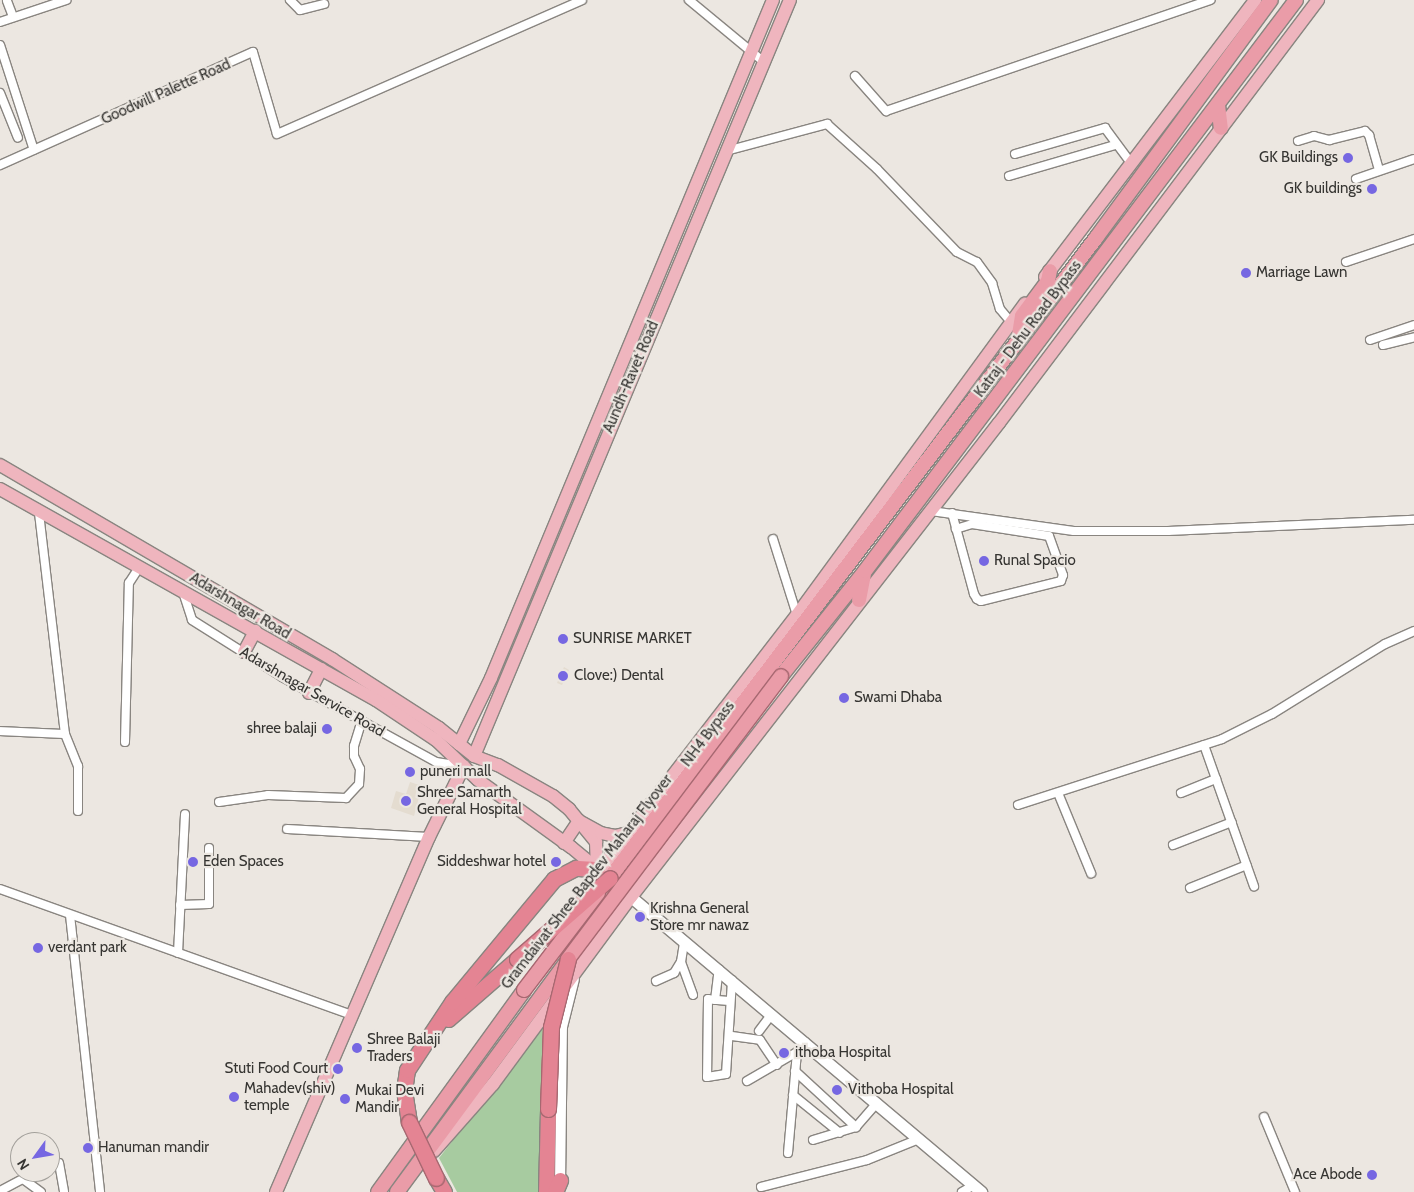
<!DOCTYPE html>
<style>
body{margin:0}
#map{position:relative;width:1414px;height:1192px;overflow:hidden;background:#ece7e1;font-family:Cabin,sans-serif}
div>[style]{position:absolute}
.built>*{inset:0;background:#e4dcd0}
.green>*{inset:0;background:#a7cba0}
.roads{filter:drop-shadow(1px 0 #898580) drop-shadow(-1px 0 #898580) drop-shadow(0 1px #898580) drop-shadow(0 -1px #898580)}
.minor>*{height:8px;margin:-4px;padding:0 4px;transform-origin:4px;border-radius:4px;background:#fff}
.tertiary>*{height:10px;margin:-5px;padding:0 5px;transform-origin:5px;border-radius:5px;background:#fff}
.secondary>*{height:11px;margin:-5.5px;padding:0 5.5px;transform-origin:5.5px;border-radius:5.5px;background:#fff}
.primary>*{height:12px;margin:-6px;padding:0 6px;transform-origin:6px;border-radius:6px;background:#efb5be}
.trunk>*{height:14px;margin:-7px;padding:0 7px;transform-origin:7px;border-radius:7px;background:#ea9ca8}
.motorway>*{height:15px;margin:-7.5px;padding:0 7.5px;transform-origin:7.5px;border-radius:7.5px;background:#e48493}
.bridges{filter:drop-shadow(1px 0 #a76871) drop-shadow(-1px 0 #a76871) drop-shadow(0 1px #a76871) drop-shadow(0 -1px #a76871)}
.trunk-bridge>*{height:14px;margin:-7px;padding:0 7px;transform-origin:7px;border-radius:7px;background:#ea9ca8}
.motorway-bridge>*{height:15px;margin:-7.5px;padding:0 7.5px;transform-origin:7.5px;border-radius:7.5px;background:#e48493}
.dots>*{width:14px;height:14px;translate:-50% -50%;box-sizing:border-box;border:2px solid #ece7e1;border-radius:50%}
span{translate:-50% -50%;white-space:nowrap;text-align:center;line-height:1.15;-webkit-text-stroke:4.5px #ece7e1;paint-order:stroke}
.street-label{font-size:15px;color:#363532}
.poi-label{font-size:15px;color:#363532}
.right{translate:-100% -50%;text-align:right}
.left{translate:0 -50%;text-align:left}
.north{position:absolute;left:10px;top:1132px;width:50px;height:50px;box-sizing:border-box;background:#ece7e1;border:1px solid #a3a09b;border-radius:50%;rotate:238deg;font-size:14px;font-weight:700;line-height:20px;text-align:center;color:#363532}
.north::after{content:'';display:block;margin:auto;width:18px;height:22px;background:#7667e2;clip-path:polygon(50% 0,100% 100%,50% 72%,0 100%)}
</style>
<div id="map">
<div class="built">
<i style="clip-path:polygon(564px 667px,569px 670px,562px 685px,557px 683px)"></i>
<i style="clip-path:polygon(410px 782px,422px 786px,414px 816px,391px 808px,396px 791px,406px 794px)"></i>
</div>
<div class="green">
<i style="clip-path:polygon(544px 1024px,538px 1192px,457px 1192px,439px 1158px)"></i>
</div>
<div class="roads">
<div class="minor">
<i style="left:290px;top:0;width:14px;rotate:45deg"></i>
<i style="left:300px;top:10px;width:25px;rotate:-14deg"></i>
<i style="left:689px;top:0;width:97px;rotate:39.6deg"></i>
<i style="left:7px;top:1px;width:17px;rotate:69deg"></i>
<i style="left:0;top:22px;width:70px;rotate:-18.4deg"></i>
<i style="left:0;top:45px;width:110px;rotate:72.1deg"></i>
<i style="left:855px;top:76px;width:47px;rotate:48.5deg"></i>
<i style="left:886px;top:111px;width:343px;rotate:-18.9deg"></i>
<i style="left:0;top:93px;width:48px;rotate:68.2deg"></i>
<i style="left:1298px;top:141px;width:17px;rotate:-17deg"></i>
<i style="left:1314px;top:136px;width:16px;rotate:15deg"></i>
<i style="left:1329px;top:140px;width:37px;rotate:-14deg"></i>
<i style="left:1365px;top:131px;width:6px;rotate:45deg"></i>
<i style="left:1369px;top:135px;width:36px;rotate:74deg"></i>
<i style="left:726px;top:151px;width:105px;rotate:-15deg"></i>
<i style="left:827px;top:124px;width:67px;rotate:42deg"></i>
<i style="left:877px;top:169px;width:115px;rotate:46.1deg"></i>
<i style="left:957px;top:252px;width:22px;rotate:27deg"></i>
<i style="left:977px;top:262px;width:26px;rotate:54deg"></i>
<i style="left:992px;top:283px;width:27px;rotate:73deg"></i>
<i style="left:1000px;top:309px;width:17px;rotate:50deg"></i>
<i style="left:1015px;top:154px;width:94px;rotate:-16.1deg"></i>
<i style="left:1105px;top:128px;width:44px;rotate:53.4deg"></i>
<i style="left:0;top:165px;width:277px;rotate:-24.1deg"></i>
<i style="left:253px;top:52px;width:85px;rotate:73.7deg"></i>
<i style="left:277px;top:134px;width:333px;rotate:-23.7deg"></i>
<i style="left:1009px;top:176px;width:110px;rotate:-16.3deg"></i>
<i style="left:1356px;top:179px;width:61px;rotate:-19deg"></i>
<i style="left:1346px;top:262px;width:72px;rotate:-18.7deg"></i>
<i style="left:1370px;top:340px;width:46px;rotate:-18.8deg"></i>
<i style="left:1383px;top:345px;width:32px;rotate:-14deg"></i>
<i style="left:931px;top:511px;width:144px;rotate:8deg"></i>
<i style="left:1074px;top:531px;width:94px"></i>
<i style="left:1168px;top:531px;width:246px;rotate:-2.6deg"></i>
<i style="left:39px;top:513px;width:223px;rotate:83.3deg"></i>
<i style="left:65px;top:734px;width:35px;rotate:68deg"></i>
<i style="left:78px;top:766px;width:45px;rotate:90deg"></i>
<i style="left:952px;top:513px;width:84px;rotate:74.8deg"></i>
<i style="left:974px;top:594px;width:6px;rotate:59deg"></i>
<i style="left:977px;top:599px;width:4px;rotate:27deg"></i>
<i style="left:981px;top:601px;width:82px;rotate:-14deg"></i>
<i style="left:1061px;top:581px;width:6px;rotate:-72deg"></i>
<i style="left:1063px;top:575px;width:41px;rotate:-109.7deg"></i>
<i style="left:1049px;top:536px;width:78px;rotate:-171.1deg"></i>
<i style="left:972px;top:524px;width:17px;rotate:163deg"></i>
<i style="left:773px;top:539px;width:80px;rotate:72.5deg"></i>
<i style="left:183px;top:592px;width:29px;rotate:72deg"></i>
<i style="left:192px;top:620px;width:107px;rotate:32.3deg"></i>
<i style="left:282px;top:677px;width:176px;rotate:28.9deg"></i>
<i style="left:436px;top:762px;width:26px;rotate:9deg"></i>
<i style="left:0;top:731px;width:65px;rotate:2.6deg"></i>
<i style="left:125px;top:742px;width:159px;rotate:-88.6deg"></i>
<i style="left:129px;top:583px;width:17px;rotate:-57deg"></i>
<i style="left:1204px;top:745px;width:150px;rotate:70.5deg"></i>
<i style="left:1058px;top:793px;width:87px;rotate:67.6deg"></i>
<i style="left:1181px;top:793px;width:38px;rotate:-22deg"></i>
<i style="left:219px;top:802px;width:49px;rotate:-8.1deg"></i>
<i style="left:268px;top:795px;width:78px;rotate:2.2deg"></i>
<i style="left:346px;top:798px;width:19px;rotate:-47deg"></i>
<i style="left:359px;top:784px;width:15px;rotate:-86deg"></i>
<i style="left:360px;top:769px;width:14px;rotate:-115deg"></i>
<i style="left:354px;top:756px;width:10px;rotate:-90deg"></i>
<i style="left:354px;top:746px;width:24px;rotate:-73deg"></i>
<i style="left:1018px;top:805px;width:214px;rotate:-17.9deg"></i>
<i style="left:1222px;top:739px;width:56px;rotate:-26.6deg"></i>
<i style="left:1272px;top:714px;width:133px;rotate:-31.8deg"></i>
<i style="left:1385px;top:644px;width:32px;rotate:-24deg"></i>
<i style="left:287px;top:829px;width:142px;rotate:3.2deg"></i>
<i style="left:1173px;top:845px;width:63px;rotate:-21.3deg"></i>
<i style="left:1190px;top:888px;width:61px;rotate:-22deg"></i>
<i style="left:0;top:889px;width:373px;rotate:19.7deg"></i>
<i style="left:180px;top:905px;width:29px;rotate:-2deg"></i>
<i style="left:209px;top:904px;width:56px;rotate:-90deg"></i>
<i style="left:70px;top:915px;width:279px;rotate:83.8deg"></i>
<i style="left:178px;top:953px;width:139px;rotate:-87.1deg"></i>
<i style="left:681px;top:962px;width:35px;rotate:70deg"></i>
<i style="left:656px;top:981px;width:20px;rotate:-24deg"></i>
<i style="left:674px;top:973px;width:13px;rotate:-58deg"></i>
<i style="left:681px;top:962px;width:20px;rotate:-81deg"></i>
<i style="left:715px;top:1000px;width:31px;rotate:-83deg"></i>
<i style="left:729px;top:1001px;width:21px;rotate:-175deg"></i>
<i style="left:708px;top:999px;width:78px;rotate:90.7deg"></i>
<i style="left:707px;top:1077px;width:19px;rotate:-9deg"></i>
<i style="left:726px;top:1074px;width:94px;rotate:-86.3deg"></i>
<i style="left:759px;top:1031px;width:21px;rotate:-53deg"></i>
<i style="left:732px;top:1036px;width:28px;rotate:8deg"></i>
<i style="left:760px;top:1040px;width:30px;rotate:56deg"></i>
<i style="left:795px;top:1071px;width:83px;rotate:42.6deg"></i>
<i style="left:747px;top:1081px;width:58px;rotate:-30.1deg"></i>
<i style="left:793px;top:1095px;width:60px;rotate:39deg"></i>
<i style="left:1264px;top:1117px;width:81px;rotate:67.5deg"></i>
<i style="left:813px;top:1140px;width:45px;rotate:-16.8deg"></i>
<i style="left:856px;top:1127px;width:32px;rotate:-49deg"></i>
<i style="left:788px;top:1153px;width:101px;rotate:-84.9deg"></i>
<i style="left:797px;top:1052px;width:13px;rotate:-51deg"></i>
<i style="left:59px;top:1163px;width:29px;rotate:80deg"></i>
<i style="left:761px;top:1187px;width:109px;rotate:-14.3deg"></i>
<i style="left:867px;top:1160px;width:56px;rotate:-22deg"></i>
<i style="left:0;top:1191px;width:26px;rotate:-28deg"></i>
<i style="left:23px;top:1179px;width:22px;rotate:36deg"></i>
<i style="left:962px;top:1192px;width:14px;rotate:-30deg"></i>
</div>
<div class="tertiary">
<i style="left:560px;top:1185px;width:158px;rotate:-89.3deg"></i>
<i style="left:562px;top:1027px;width:49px;rotate:-76deg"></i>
</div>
<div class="secondary">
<i style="left:631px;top:897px;width:458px;rotate:40.1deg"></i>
</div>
<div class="primary">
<i style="left:1045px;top:277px;width:348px;rotate:-52.8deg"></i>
<i style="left:0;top:465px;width:385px;rotate:30.3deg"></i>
<i style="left:332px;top:659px;width:127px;rotate:32.8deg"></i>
<i style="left:439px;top:728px;width:45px;rotate:38.7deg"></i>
<i style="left:474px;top:756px;width:26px;rotate:21deg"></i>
<i style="left:498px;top:765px;width:63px;rotate:29.4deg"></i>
<i style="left:553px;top:796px;width:21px;rotate:39deg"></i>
<i style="left:569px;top:809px;width:43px;rotate:50.7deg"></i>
<i style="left:596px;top:842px;width:27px;rotate:88deg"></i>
<i style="left:0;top:489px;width:431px;rotate:29.3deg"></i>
<i style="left:376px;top:700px;width:72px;rotate:33.7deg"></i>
<i style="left:436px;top:740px;width:58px;rotate:43.6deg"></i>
<i style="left:478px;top:780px;width:115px;rotate:35.8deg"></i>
<i style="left:571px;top:847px;width:75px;rotate:39.6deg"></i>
<i style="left:244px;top:652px;width:24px;rotate:-62deg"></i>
<i style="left:309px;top:693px;width:27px;rotate:-63deg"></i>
<i style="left:459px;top:744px;width:73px;rotate:-64.1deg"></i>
<i style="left:491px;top:678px;width:734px;rotate:-67.42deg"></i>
<i style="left:474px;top:756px;width:819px;rotate:-67.32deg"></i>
<i style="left:564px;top:843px;width:27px;rotate:-56deg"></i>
<i style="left:579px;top:821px;width:25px;rotate:29deg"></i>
<i style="left:601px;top:833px;width:14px;rotate:12deg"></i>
<i style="left:615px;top:836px;width:13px;rotate:-13deg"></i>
<i style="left:599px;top:871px;width:324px;rotate:-52.3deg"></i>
<i style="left:797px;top:615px;width:386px;rotate:-53.8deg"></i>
<i style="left:434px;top:1151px;width:89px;rotate:-48.6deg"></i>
<i style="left:493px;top:1084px;width:232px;rotate:-53.6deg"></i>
<i style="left:631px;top:897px;width:600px;rotate:-52.18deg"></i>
<i style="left:999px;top:423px;width:530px;rotate:-52.98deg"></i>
<i style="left:276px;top:1192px;width:387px;rotate:-66.7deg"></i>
<i style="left:429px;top:837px;width:79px;rotate:-63.8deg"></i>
</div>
<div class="trunk">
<i style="left:1218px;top:105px;width:23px;rotate:83deg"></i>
<i style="left:1018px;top:341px;width:25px;rotate:-81deg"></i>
<i style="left:1022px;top:316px;width:44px;rotate:-53.4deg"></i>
<i style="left:1048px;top:281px;width:10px;rotate:-79deg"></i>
<i style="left:859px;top:600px;width:25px;rotate:-79deg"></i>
<i style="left:781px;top:676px;width:134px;rotate:-51.3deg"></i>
<i style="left:865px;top:571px;width:715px;rotate:-52.95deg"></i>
<i style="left:610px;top:878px;width:804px;rotate:-52.79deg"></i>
<i style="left:1096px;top:238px;width:295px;rotate:-53.7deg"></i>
<i style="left:378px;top:1192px;width:249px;rotate:-54.1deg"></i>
<i style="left:397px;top:1192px;width:287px;rotate:-53.6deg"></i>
</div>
<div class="motorway">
<i style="left:448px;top:1019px;width:91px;rotate:-41deg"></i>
<i style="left:409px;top:1122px;width:31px;rotate:-99deg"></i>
<i style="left:404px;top:1091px;width:21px;rotate:-82deg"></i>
<i style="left:407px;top:1070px;width:82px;rotate:-56.5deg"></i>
<i style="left:452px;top:1002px;width:160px;rotate:-50.3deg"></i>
<i style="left:554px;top:879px;width:25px;rotate:-27deg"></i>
<i style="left:576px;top:868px;width:21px;rotate:3deg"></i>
<i style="left:436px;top:1178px;width:16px;rotate:60deg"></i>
<i style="left:546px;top:1192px;width:83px;rotate:-88.6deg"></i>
<i style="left:555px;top:1192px;width:13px;rotate:-67deg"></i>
</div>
</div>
<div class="bridges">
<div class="trunk-bridge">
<i style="left:568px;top:959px;width:354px;rotate:-53deg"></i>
<i style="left:524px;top:990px;width:122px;rotate:-52.7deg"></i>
</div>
<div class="motorway-bridge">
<i style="left:517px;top:959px;width:123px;rotate:-41.1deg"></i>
<i style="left:548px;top:1109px;width:82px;rotate:-87.9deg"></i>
<i style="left:551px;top:1027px;width:70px;rotate:-76deg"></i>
<i style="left:409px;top:1122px;width:62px;rotate:64.3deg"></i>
</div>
</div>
<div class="dots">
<i style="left:1348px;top:158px;background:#7667e2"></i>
<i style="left:1372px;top:189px;background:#7667e2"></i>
<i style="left:1246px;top:273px;background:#7667e2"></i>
<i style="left:984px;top:561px;background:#7667e2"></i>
<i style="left:563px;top:639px;background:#7667e2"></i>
<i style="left:563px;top:676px;background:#7667e2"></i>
<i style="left:844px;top:698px;background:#7667e2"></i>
<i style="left:327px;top:729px;background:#7667e2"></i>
<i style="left:410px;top:772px;background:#7667e2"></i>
<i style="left:406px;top:801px;background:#7667e2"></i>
<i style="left:193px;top:862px;background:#7667e2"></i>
<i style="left:556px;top:862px;background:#7667e2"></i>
<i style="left:640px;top:917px;background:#7667e2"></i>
<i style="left:38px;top:948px;background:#7667e2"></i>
<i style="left:357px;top:1048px;background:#7667e2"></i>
<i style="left:784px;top:1053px;background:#7667e2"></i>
<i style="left:338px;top:1069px;background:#7667e2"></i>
<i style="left:837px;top:1090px;background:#7667e2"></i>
<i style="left:234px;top:1097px;background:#7667e2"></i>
<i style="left:345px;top:1099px;background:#7667e2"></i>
<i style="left:88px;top:1148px;background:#7667e2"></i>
<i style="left:1372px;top:1175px;background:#7667e2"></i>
</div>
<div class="street-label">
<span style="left:166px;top:92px;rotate:-24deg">Goodwill Palette Road</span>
<span style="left:1028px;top:329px;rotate:-53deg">Katraj - Dehu Road Bypass</span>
<span style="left:631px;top:377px;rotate:-67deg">Aundh-Ravet Road</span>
<span style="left:240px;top:606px;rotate:31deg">Adarshnagar Road</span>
<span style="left:312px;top:692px;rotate:30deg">Adarshnagar Service Road</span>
<span style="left:708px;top:734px;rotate:-53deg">NH4 Bypass</span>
<span style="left:587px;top:882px;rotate:-52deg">Gramdaivat Shree Bapdev Maharaj Flyover</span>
</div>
<div class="poi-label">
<span class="right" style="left:1338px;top:158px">GK Buildings</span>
<span class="right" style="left:1362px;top:189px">GK buildings</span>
<span class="left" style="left:1256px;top:273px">Marriage Lawn</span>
<span class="left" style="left:994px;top:561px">Runal Spacio</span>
<span class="left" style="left:573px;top:639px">SUNRISE MARKET</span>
<span class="left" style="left:574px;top:676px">Clove:) Dental</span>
<span class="left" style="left:854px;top:698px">Swami Dhaba</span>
<span class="right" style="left:317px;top:729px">shree balaji</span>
<span class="left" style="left:420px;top:772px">puneri mall</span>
<span class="left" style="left:417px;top:801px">Shree Samarth<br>General Hospital</span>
<span class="left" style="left:203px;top:862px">Eden Spaces</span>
<span class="right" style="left:546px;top:862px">Siddeshwar hotel</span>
<span class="left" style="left:650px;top:917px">Krishna General<br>Store mr nawaz</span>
<span class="left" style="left:48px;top:948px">verdant park</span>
<span class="left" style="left:367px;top:1048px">Shree Balaji<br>Traders</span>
<span class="left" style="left:795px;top:1053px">ithoba Hospital</span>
<span class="right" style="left:328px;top:1069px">Stuti Food Court</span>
<span class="left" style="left:244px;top:1097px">Mahadev(shiv)<br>temple</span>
<span class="left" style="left:355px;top:1099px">Mukai Devi<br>Mandir</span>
<span class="left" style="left:848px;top:1090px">Vithoba Hospital</span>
<span class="left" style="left:98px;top:1148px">Hanuman mandir</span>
<span class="right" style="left:1362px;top:1175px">Ace Abode</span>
</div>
<div class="north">N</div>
</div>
